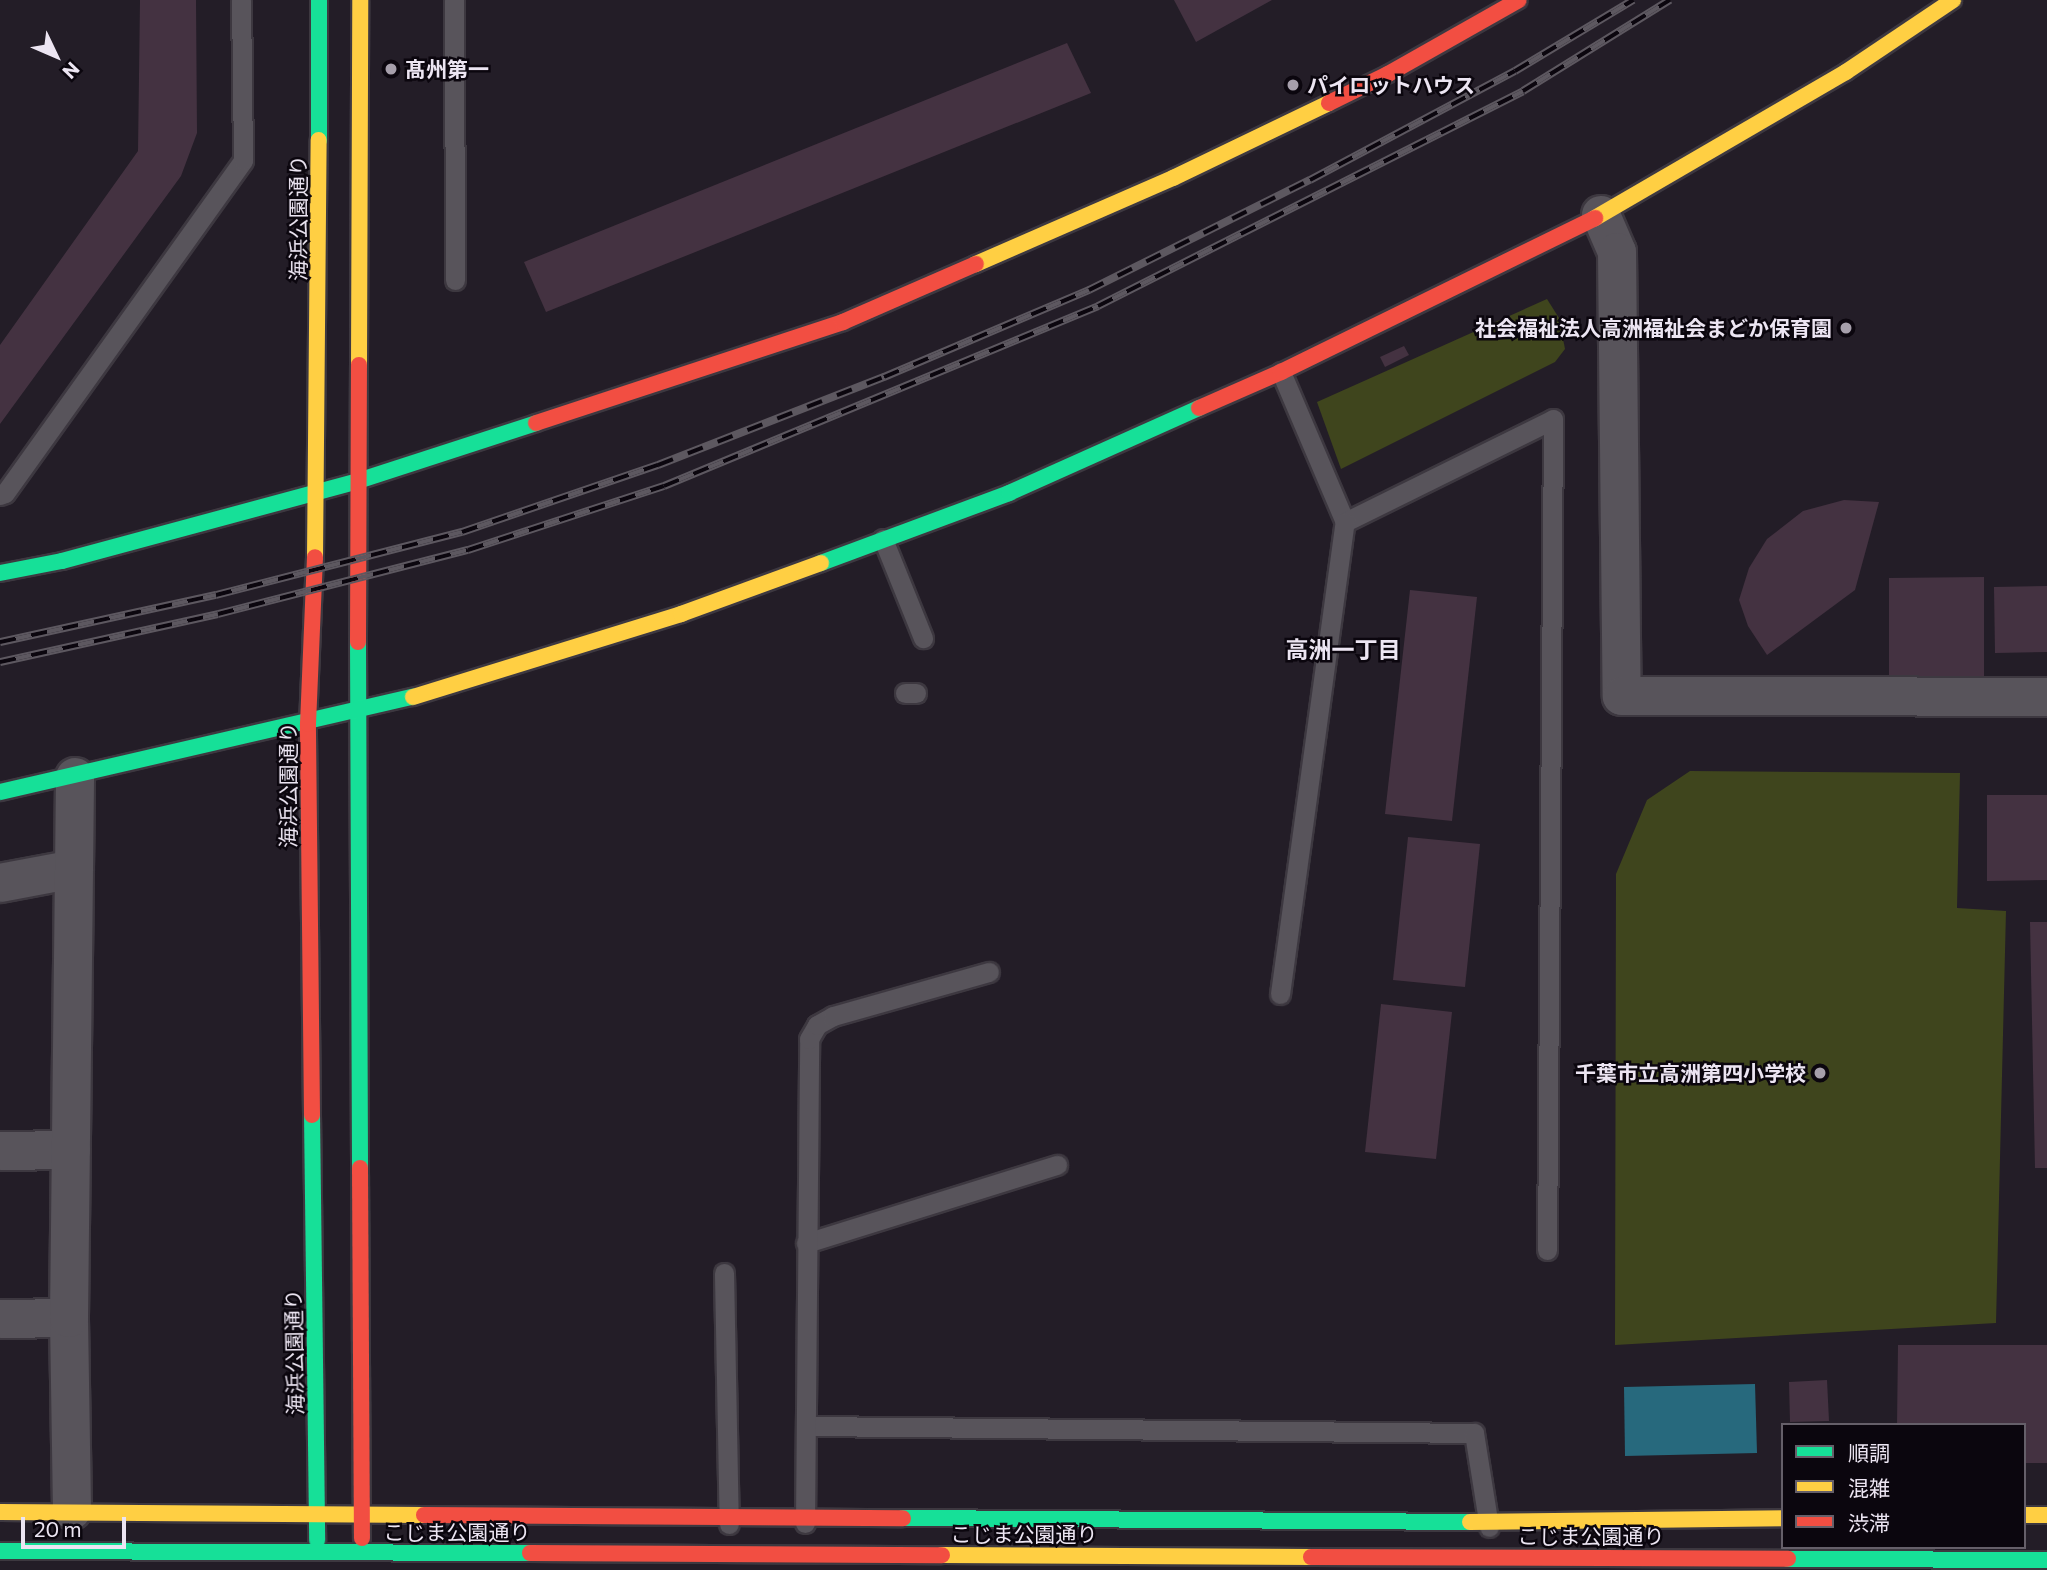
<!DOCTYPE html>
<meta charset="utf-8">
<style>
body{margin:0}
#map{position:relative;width:2047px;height:1570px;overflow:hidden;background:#231d27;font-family:Commissioner,"Noto Sans JP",sans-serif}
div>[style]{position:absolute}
.green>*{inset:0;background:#3f451d}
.water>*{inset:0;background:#27697d}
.building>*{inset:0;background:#443241}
.roads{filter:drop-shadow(2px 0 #3d3840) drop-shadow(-2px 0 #3d3840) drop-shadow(0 2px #3d3840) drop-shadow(0 -2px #3d3840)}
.lane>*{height:19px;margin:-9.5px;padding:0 9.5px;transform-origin:9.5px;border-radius:9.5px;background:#58545b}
.street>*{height:38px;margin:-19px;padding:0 19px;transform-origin:19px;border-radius:19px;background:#58545b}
.fast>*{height:16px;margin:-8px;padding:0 8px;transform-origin:8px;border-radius:8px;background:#16e098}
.slow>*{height:16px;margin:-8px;padding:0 8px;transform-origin:8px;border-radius:8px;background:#ffcf43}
.jam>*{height:16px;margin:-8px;padding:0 8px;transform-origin:8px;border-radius:8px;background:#f24e42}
.rail>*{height:8px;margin-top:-4px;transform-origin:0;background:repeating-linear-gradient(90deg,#0b060e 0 16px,#5d5860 0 32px);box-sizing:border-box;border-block:2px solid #5d5860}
.dots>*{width:19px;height:19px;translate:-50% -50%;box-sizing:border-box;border:4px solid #0b060e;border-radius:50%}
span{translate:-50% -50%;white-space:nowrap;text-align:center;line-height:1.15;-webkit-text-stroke:5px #0b060e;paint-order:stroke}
.poi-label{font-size:21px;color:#ece5f2;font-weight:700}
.left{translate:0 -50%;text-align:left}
.right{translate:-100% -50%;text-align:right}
.street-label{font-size:21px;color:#ece5f2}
.neighbourhood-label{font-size:23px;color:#ece5f2;font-weight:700}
.legend{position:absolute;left:1781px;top:1423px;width:245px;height:126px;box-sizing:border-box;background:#0b060e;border:2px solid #655f69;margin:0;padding:9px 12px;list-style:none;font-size:21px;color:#ece5f2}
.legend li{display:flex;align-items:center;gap:14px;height:35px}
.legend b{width:35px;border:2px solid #655f69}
.north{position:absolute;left:21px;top:21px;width:70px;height:70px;-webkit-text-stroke:5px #0b060e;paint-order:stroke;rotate:134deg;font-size:19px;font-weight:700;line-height:28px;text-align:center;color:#ece5f2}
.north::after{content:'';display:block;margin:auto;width:24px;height:32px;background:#ece5f2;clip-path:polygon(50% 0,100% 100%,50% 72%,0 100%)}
.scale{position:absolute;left:21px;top:1517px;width:105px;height:32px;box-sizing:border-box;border:4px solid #ece5f2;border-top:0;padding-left:9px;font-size:21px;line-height:24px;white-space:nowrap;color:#ece5f2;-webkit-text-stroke:5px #0b060e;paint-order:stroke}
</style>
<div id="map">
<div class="green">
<i style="clip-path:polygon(1547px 299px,1559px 318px,1565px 349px,1555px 362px,1341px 469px,1317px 402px)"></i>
<i style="clip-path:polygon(1690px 771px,1960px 773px,1957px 908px,2006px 911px,1996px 1323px,1615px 1345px,1616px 874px,1647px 800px)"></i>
</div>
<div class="water">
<i style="clip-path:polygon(1755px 1384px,1757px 1453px,1625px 1456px,1624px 1387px)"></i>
</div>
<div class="building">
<i style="clip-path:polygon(140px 0,196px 0,197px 133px,181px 176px,0 424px,0 345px,138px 151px)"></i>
<i style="clip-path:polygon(1174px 0,1272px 0,1196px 42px)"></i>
<i style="clip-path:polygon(1067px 43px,1091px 93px,546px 312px,524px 262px)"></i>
<i style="clip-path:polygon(1404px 346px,1409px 355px,1385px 367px,1380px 357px)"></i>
<i style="clip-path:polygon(1844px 500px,1879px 502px,1855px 590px,1767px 655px,1748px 626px,1739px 600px,1749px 568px,1767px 539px,1803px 511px)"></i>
<i style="clip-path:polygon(1984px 577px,1984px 680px,1889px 680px,1889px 578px)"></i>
<i style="clip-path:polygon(2047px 586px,2047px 652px,1995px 653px,1994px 587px)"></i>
<i style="clip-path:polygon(1410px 590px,1477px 597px,1452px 821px,1385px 814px)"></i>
<i style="clip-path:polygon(1987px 795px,2047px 795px,2047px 880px,1987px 881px)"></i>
<i style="clip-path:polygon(1408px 837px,1480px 844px,1465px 987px,1393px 980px)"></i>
<i style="clip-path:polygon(2030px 922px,2047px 922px,2047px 1168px,2035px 1168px)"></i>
<i style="clip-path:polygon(1381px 1004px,1452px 1012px,1436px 1159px,1365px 1152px)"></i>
<i style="clip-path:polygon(1898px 1345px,2047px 1345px,2047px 1463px,2024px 1463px,2024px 1425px,1897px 1425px)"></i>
<i style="clip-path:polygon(1827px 1380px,1829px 1421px,1790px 1422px,1789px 1382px)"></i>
</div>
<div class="roads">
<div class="lane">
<i style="left:454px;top:0;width:280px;rotate:89.8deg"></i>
<i style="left:1281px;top:372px;width:163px;rotate:66.9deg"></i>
<i style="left:1345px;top:522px;width:232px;rotate:-26.3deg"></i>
<i style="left:1553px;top:419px;width:831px;rotate:90.41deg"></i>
<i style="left:0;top:495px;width:5px;rotate:-22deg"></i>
<i style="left:5px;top:493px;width:409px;rotate:-54.4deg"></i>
<i style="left:243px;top:160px;width:160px;rotate:-90.7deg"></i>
<i style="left:883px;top:539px;width:107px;rotate:68deg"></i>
<i style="left:905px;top:693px;width:11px"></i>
<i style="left:1280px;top:994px;width:476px;rotate:-82.2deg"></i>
<i style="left:806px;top:1243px;width:263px;rotate:-17.3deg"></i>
<i style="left:724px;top:1273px;width:251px;rotate:88.9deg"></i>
<i style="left:808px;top:1426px;width:666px;rotate:0.6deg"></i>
<i style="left:1474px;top:1433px;width:95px;rotate:80.9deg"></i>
<i style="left:805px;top:1523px;width:484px;rotate:-89.5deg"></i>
<i style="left:809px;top:1039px;width:16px;rotate:-60deg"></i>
<i style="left:817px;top:1025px;width:18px;rotate:-29deg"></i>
<i style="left:833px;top:1016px;width:162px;rotate:-15.8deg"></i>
</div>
<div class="street">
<i style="left:1601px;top:215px;width:40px;rotate:66.6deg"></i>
<i style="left:1617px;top:252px;width:444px;rotate:89.4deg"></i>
<i style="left:1622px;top:696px;width:425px;rotate:0.1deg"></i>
<i style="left:0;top:883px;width:75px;rotate:-10.7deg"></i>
<i style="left:0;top:1151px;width:71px;rotate:-0.8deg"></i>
<i style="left:0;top:1319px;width:69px;rotate:-0.8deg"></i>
<i style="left:72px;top:1510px;width:192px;rotate:-90.9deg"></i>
<i style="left:69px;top:1318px;width:541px;rotate:-89.36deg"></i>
</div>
<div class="fast">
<i style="left:319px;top:140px;width:140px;rotate:-90deg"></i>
<i style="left:821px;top:563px;width:201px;rotate:-20.4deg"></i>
<i style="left:1009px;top:493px;width:208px;rotate:-24.1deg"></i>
<i style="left:0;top:573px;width:63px;rotate:-11deg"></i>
<i style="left:62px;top:561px;width:307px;rotate:-15.1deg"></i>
<i style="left:358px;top:481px;width:187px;rotate:-18deg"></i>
<i style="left:358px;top:642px;width:526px;rotate:89.78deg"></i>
<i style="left:0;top:792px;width:424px;rotate:-13deg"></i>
<i style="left:312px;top:1115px;width:425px;rotate:89.3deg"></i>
<i style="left:903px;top:1518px;width:567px;rotate:0.4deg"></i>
<i style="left:0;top:1551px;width:530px;rotate:0.22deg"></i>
<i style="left:1788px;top:1559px;width:259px;rotate:0.2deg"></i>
</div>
<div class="slow">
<i style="left:1595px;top:218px;width:290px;rotate:-30.2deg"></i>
<i style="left:1846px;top:72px;width:129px;rotate:-33.9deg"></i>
<i style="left:976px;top:264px;width:215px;rotate:-23.6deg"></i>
<i style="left:1173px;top:178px;width:173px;rotate:-25.7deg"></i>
<i style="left:359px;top:365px;width:365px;rotate:-89.8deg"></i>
<i style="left:315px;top:557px;width:417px;rotate:-89.5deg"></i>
<i style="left:413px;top:697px;width:281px;rotate:-17.2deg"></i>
<i style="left:681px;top:614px;width:149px;rotate:-20deg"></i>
<i style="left:0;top:1512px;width:424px;rotate:0.4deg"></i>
<i style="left:2024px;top:1515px;width:23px"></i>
<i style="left:1470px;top:1522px;width:313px;rotate:-0.7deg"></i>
<i style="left:942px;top:1555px;width:369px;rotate:0.3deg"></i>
</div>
<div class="jam">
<i style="left:1329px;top:103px;width:66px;rotate:-26.2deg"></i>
<i style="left:1388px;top:74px;width:150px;rotate:-29.5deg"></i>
<i style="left:1199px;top:408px;width:90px;rotate:-23.7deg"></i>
<i style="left:1281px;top:372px;width:350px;rotate:-26.1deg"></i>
<i style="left:536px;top:423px;width:323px;rotate:-18.2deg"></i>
<i style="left:843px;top:322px;width:145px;rotate:-23.6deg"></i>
<i style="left:358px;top:642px;width:277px;rotate:-89.8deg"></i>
<i style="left:312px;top:1115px;width:391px;rotate:-90.6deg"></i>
<i style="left:308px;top:724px;width:167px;rotate:-87.6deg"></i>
<i style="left:360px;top:1168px;width:370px;rotate:89.7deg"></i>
<i style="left:424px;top:1515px;width:479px;rotate:0.4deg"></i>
<i style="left:530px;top:1553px;width:412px;rotate:0.3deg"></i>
<i style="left:1311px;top:1557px;width:477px;rotate:0.2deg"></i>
</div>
</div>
<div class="rail">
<i style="left:0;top:642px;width:221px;rotate:-12.3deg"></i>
<i style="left:216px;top:595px;width:254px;rotate:-14.4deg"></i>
<i style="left:462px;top:532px;width:207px;rotate:-18.9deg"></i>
<i style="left:658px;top:465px;width:243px;rotate:-21.3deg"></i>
<i style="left:884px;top:377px;width:223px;rotate:-23deg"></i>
<i style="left:1089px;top:290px;width:247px;rotate:-26.5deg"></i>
<i style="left:1310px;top:180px;width:232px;rotate:-28deg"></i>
<i style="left:1515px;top:71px;width:138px;rotate:-31deg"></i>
<i style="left:0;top:662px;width:223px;rotate:-12.4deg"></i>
<i style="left:218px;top:614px;width:258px;rotate:-14.4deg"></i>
<i style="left:468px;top:550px;width:206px;rotate:-18.1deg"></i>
<i style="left:664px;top:486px;width:470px;rotate:-22.5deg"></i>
<i style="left:1098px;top:306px;width:476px;rotate:-26.8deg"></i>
<i style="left:1523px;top:91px;width:173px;rotate:-31.8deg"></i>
</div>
<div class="dots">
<i style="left:391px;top:69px;background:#a69fab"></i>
<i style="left:1293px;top:85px;background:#a69fab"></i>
<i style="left:1846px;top:328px;background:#a69fab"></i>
<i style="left:1820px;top:1073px;background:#a69fab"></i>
</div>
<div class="poi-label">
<span class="left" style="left:405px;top:69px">髙州第一</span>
<span class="left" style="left:1307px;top:85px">パイロットハウス</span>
<span class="right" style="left:1832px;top:328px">社会福祉法人高洲福祉会まどか保育園</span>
<span class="right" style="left:1806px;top:1073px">千葉市立高洲第四小学校</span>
</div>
<div class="street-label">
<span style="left:298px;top:218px;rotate:-90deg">海浜公園通り</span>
<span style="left:288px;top:785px;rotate:-90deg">海浜公園通り</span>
<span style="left:294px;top:1352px;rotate:-91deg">海浜公園通り</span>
<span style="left:457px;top:1532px">こじま公園通り</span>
<span style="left:1024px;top:1534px">こじま公園通り</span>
<span style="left:1591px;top:1536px">こじま公園通り</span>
</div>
<div class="neighbourhood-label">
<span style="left:1343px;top:649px">高洲一丁目</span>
</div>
<ul class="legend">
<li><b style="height:9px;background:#16e098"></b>順調</li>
<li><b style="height:9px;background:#ffcf43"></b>混雑</li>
<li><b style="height:9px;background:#f24e42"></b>渋滞</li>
</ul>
<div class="north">N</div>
<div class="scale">20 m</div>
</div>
